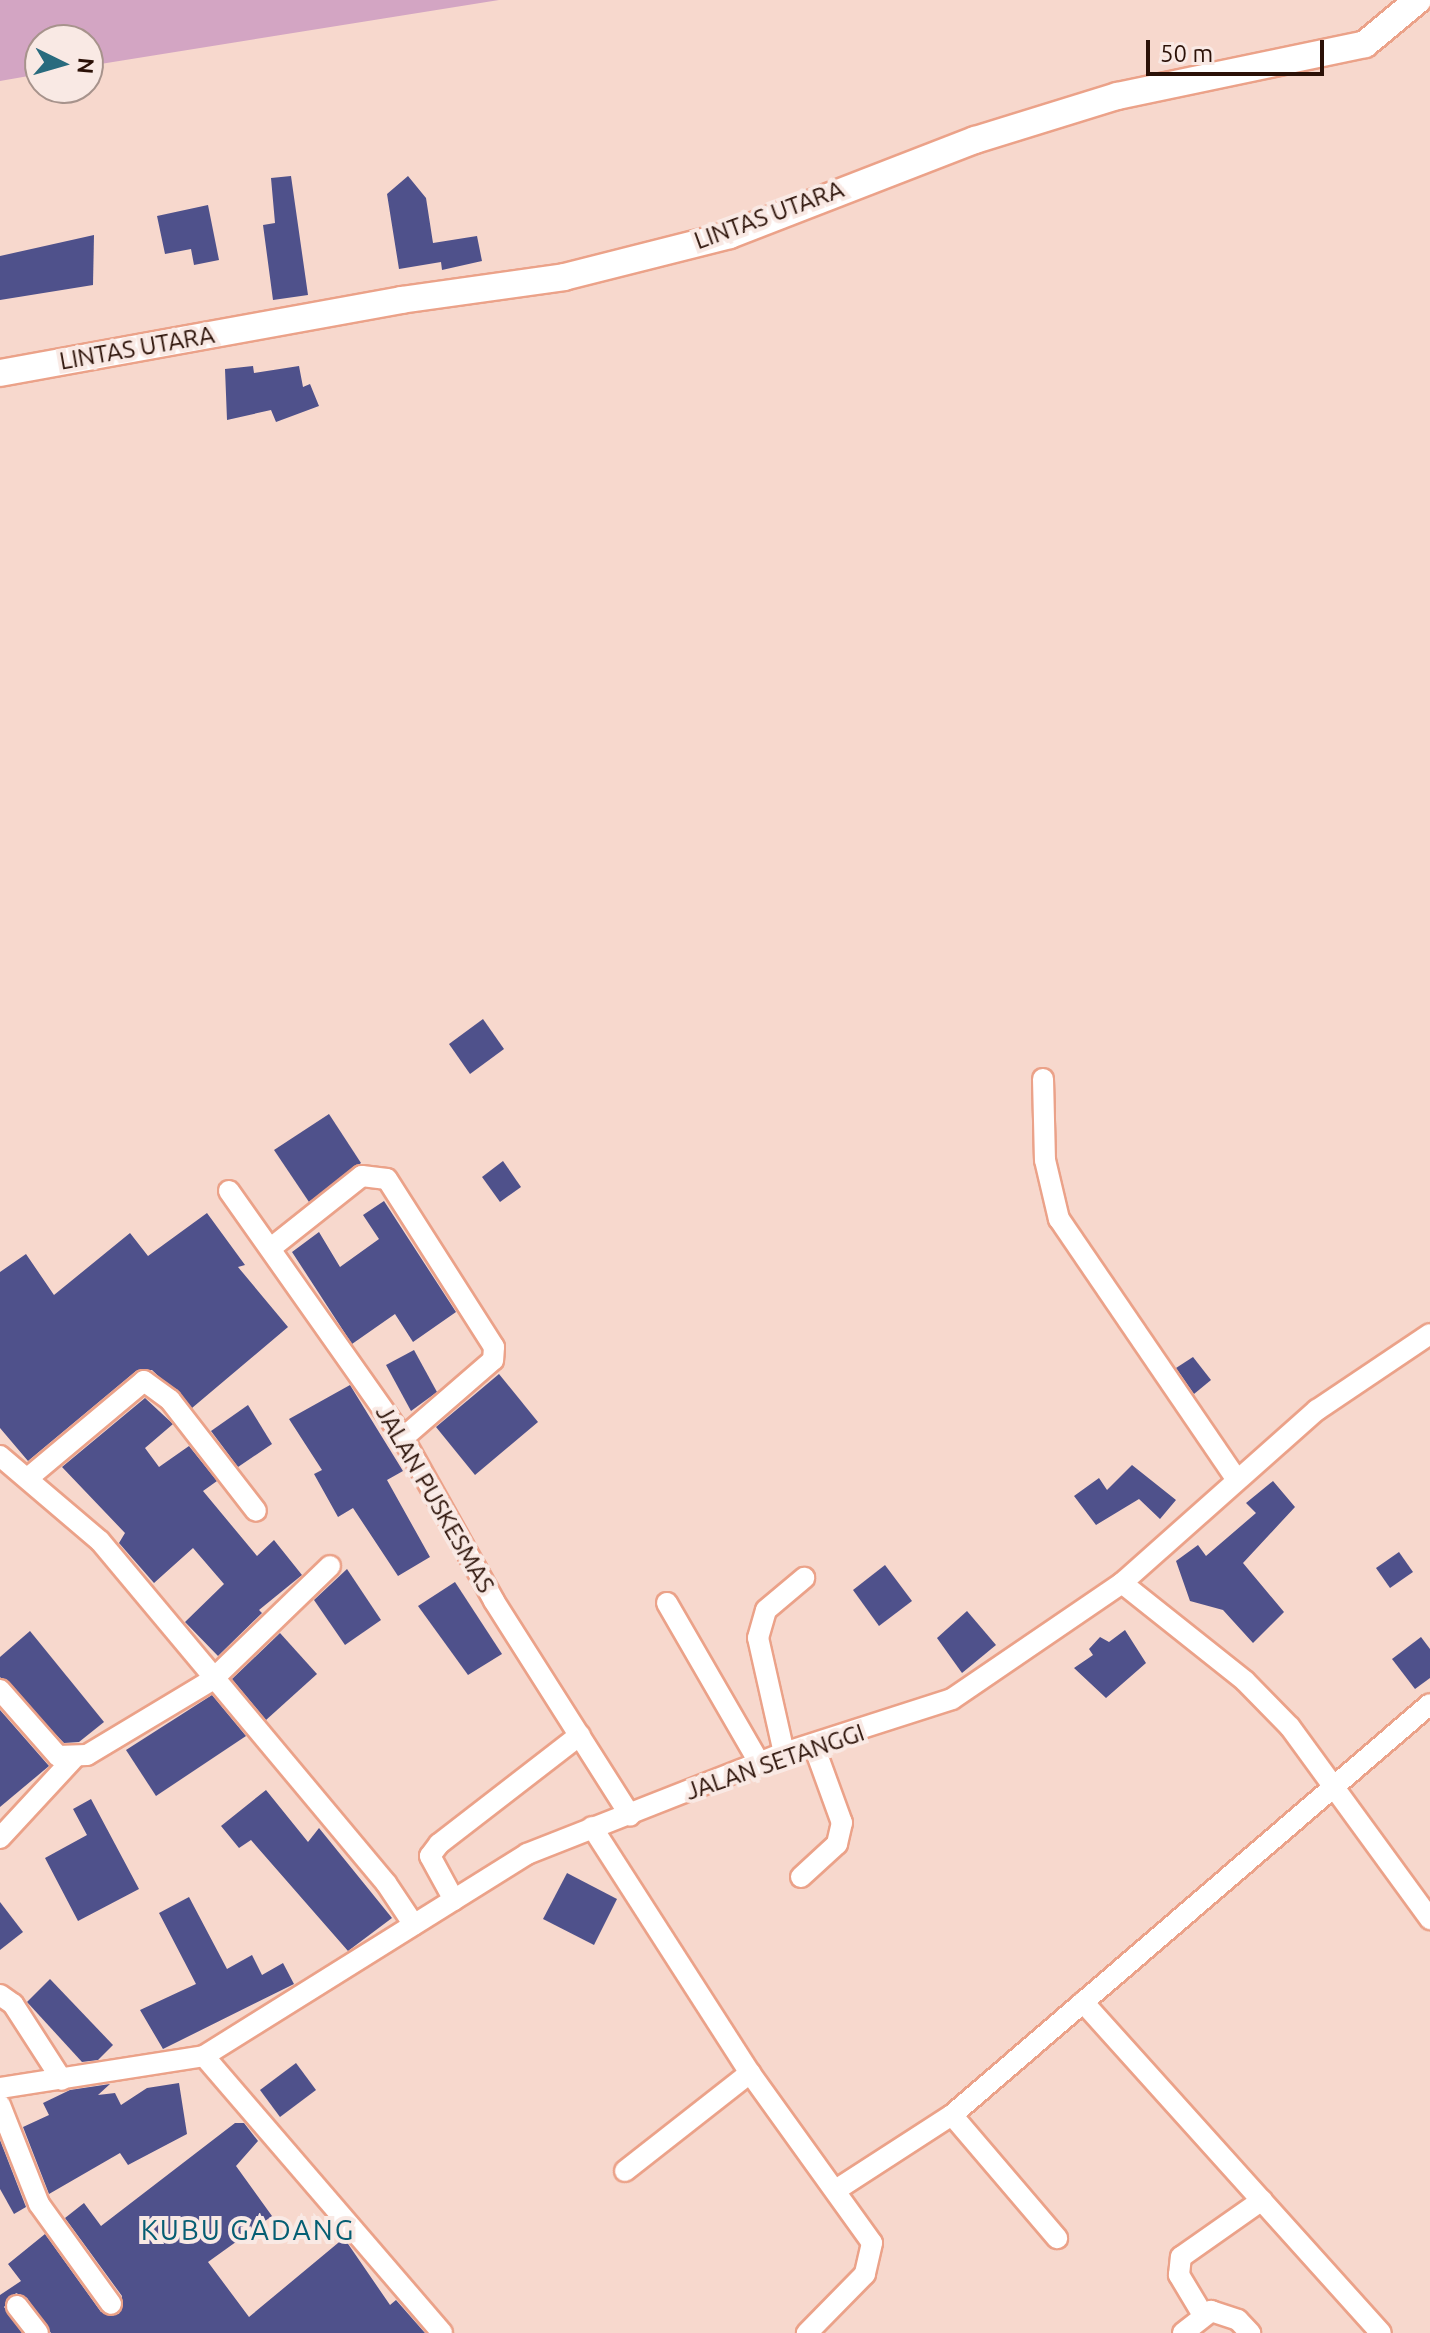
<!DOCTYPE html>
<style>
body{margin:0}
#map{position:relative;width:1430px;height:2333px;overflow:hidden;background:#f7d8cd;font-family:Ubuntu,sans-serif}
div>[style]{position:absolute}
.green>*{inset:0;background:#d3a5c3}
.building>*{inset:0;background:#4f518b}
.roads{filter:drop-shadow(2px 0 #eba289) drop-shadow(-2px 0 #eba289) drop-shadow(0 2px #eba289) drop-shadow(0 -2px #eba289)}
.minor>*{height:20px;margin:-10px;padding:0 10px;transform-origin:10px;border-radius:10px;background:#fff}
.tertiary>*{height:26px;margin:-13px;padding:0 13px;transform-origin:13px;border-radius:13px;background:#fff}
span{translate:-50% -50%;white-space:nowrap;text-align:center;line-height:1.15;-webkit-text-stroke:8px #f9e9e4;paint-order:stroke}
.street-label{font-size:24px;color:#2b1107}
.quarter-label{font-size:28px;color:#055e73;letter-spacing:2px}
.north{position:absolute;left:24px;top:24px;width:80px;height:80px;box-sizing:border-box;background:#f9e9e4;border:2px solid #a7938c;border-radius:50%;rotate:95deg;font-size:22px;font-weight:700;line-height:32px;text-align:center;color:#2b1107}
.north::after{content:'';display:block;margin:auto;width:28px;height:36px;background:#296b7e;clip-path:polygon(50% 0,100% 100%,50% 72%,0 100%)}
.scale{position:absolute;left:1146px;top:40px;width:178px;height:36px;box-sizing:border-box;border:4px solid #2b1107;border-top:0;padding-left:10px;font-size:24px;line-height:28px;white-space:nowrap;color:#2b1107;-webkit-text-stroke:6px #f9e9e4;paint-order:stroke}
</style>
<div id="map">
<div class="green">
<i style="clip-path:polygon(0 0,499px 0,88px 66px,88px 40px,40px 40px,40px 74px,0 81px)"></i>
</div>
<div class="building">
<i style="clip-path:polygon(291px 176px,308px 295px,273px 300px,263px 225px,275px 223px,271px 178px)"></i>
<i style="clip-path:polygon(408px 176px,426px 198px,433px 243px,477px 236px,482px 261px,442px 270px,441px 262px,399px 269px,387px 194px)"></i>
<i style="clip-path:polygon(208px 205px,219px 260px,194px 265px,191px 249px,165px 254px,157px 216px)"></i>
<i style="clip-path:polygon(94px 235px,93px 285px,0 300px,0 256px)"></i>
<i style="clip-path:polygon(253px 366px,254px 373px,299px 366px,303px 387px,310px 384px,319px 406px,276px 422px,271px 410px,227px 420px,225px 369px)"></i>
<i style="clip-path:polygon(483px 1019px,504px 1049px,470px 1074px,449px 1044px)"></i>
<i style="clip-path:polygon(329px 1114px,361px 1163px,309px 1202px,274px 1150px)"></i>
<i style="clip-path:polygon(503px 1161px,521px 1187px,500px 1202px,482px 1177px)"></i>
<i style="clip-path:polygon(384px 1201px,456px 1312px,413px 1342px,395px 1314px,352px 1344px,292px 1252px,319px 1232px,340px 1267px,379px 1239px,363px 1215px)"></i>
<i style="clip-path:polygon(207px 1213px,245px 1265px,238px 1267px,288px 1327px,192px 1408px,152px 1370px,136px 1371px,28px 1461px,0 1428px,0 1272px,26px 1254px,54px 1295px,130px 1233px,148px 1256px)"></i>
<i style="clip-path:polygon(414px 1350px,437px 1392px,411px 1411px,386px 1365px)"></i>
<i style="clip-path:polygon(1193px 1357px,1211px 1380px,1194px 1394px,1176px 1368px)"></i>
<i style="clip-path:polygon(499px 1374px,538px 1422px,475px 1475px,436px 1427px)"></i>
<i style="clip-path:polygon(350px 1385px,403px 1471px,387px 1480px,430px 1557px,398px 1576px,353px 1508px,338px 1517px,314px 1474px,322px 1470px,289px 1419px)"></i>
<i style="clip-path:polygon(145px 1398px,173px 1424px,145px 1448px,159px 1467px,189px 1446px,217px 1481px,203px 1491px,257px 1556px,274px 1540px,302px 1575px,259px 1610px,262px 1613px,218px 1656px,185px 1622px,224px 1584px,193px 1548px,154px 1583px,119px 1543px,125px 1533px,62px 1467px)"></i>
<i style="clip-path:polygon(248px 1405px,272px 1444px,238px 1467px,211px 1431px)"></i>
<i style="clip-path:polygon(1132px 1465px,1176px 1500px,1160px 1519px,1139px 1499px,1096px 1525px,1074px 1496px,1099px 1478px,1107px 1490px)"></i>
<i style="clip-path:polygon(1273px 1481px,1295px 1507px,1243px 1563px,1284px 1612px,1253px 1643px,1223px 1610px,1190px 1601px,1176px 1561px,1198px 1545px,1206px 1556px,1256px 1513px,1246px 1503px)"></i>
<i style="clip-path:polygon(1399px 1552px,1413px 1572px,1390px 1588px,1376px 1568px)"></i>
<i style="clip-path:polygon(885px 1565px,912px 1601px,879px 1626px,853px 1590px)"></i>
<i style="clip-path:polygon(347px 1569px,381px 1620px,345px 1645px,314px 1600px)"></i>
<i style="clip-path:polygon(455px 1582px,502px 1654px,468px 1675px,418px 1606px)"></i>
<i style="clip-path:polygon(967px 1611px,996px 1645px,962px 1673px,937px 1638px)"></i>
<i style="clip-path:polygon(1125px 1630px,1146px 1663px,1106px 1698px,1074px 1668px,1093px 1655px,1089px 1649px,1100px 1637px,1109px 1642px)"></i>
<i style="clip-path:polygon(30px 1631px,104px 1722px,79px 1742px,64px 1743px,0 1677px,0 1657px)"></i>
<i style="clip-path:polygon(280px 1633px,317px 1674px,266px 1720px,232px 1679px)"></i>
<i style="clip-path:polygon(1421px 1637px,1430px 1649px,1430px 1678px,1415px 1689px,1392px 1659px)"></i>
<i style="clip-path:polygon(212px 1695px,246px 1736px,156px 1796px,126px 1750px)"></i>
<i style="clip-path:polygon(0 1710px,49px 1766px,0 1807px)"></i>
<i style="clip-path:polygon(266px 1790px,308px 1842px,319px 1828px,392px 1918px,348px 1951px,251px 1840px,239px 1848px,221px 1826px)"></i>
<i style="clip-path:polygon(91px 1799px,139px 1889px,78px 1921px,45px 1858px,87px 1835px,73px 1809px)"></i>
<i style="clip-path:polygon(567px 1873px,617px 1899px,594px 1945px,543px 1919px)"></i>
<i style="clip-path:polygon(189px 1897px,227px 1969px,252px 1955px,262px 1975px,283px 1963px,294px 1984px,163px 2049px,140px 2010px,196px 1984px,159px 1913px)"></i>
<i style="clip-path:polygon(0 1902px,23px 1932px,0 1950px)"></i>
<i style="clip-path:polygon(50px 1979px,113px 2045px,98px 2060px,82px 2062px,27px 2002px)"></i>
<i style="clip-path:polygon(296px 2063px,316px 2090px,280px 2117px,260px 2090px)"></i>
<i style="clip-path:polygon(179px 2083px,187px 2134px,128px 2165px,120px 2153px,49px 2194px,23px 2127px,49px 2115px,43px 2103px,70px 2090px,110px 2084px,98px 2095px,115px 2093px,121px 2105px,147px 2088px)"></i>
<i style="clip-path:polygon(235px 2123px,244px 2123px,258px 2141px,236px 2166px,272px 2216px,208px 2262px,249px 2317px,344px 2238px,390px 2305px,396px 2300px,425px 2333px,51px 2333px,27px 2298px,16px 2293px,4px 2307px,22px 2333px,0 2333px,0 2295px,21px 2281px,8px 2264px,45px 2234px,101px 2312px,119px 2314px,122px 2296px,65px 2218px,84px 2203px,101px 2226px)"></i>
<i style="clip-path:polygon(0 2140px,26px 2207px,14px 2214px,0 2189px)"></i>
</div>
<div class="roads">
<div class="minor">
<i style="left:1043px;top:1079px;width:81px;rotate:88.6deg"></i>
<i style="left:1045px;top:1160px;width:61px;rotate:76.7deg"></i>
<i style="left:1059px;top:1219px;width:312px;rotate:55.7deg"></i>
<i style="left:229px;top:1191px;width:302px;rotate:54.8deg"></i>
<i style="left:403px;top:1438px;width:187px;rotate:60.8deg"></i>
<i style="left:494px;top:1601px;width:254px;rotate:57.6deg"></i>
<i style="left:271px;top:1248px;width:116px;rotate:-38.4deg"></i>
<i style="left:362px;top:1176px;width:25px;rotate:7deg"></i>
<i style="left:387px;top:1179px;width:199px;rotate:57.5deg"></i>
<i style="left:494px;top:1347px;width:13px;rotate:94deg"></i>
<i style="left:493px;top:1360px;width:119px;rotate:139.1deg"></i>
<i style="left:0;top:1456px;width:131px;rotate:40.4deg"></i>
<i style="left:100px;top:1541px;width:446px;rotate:50.1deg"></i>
<i style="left:386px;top:1883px;width:50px;rotate:56.3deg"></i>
<i style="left:28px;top:1478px;width:151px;rotate:-39.9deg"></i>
<i style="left:144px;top:1381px;width:32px;rotate:36deg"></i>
<i style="left:170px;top:1400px;width:140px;rotate:52.2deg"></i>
<i style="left:1122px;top:1583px;width:157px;rotate:38.5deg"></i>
<i style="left:1245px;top:1681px;width:64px;rotate:45.6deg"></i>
<i style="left:1290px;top:1727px;width:238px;rotate:53.9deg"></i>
<i style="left:667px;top:1603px;width:186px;rotate:60deg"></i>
<i style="left:0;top:1690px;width:88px;rotate:48.7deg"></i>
<i style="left:58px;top:1756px;width:29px;rotate:-2deg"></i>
<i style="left:87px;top:1755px;width:146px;rotate:-31deg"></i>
<i style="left:212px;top:1680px;width:164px;rotate:-44deg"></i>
<i style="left:784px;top:1753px;width:118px;rotate:-102.7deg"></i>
<i style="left:758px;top:1638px;width:29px;rotate:-74deg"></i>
<i style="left:766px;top:1610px;width:50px;rotate:-40.1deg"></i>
<i style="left:592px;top:1827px;width:292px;rotate:57.3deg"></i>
<i style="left:750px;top:2073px;width:209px;rotate:54.3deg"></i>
<i style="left:872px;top:2243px;width:32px;rotate:103deg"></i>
<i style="left:865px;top:2274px;width:83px;rotate:134.5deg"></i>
<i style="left:0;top:1838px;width:109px;rotate:-47.2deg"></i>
<i style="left:801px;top:1877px;width:49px;rotate:-42.5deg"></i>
<i style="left:837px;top:1844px;width:22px;rotate:-77deg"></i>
<i style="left:842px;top:1823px;width:82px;rotate:-110deg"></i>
<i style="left:454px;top:1900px;width:50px;rotate:-118.6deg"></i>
<i style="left:430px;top:1856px;width:15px;rotate:-53deg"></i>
<i style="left:439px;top:1844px;width:178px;rotate:-37.7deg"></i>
<i style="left:0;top:1995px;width:16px;rotate:35deg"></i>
<i style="left:13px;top:2004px;width:90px;rotate:57.2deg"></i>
<i style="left:1083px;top:2002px;width:445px;rotate:48deg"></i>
<i style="left:204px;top:2056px;width:365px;rotate:49.3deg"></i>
<i style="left:0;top:2088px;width:206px;rotate:-8.9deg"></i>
<i style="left:204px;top:2056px;width:381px;rotate:-32deg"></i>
<i style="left:527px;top:1854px;width:276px;rotate:-21.5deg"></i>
<i style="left:784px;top:1753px;width:176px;rotate:-17.8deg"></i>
<i style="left:952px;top:1699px;width:206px;rotate:-34.3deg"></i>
<i style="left:1122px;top:1583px;width:261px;rotate:-41.6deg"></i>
<i style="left:1317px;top:1410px;width:136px;rotate:-33.9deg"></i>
<i style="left:0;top:2105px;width:106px;rotate:68.5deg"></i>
<i style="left:39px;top:2204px;width:123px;rotate:54.2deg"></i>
<i style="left:952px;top:2115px;width:162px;rotate:49.5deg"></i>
<i style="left:625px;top:2171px;width:159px;rotate:-38.1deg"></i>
<i style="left:839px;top:2188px;width:135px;rotate:-32.9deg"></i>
<i style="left:952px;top:2115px;width:630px;rotate:-40.69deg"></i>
<i style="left:17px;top:2306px;width:34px;rotate:52deg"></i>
<i style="left:1203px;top:2315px;width:47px;rotate:-121deg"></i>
<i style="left:1179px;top:2275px;width:18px;rotate:-84deg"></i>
<i style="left:1181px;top:2257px;width:99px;rotate:-35.1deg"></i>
<i style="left:1183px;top:2333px;width:36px;rotate:-38deg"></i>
<i style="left:1211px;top:2311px;width:28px;rotate:18deg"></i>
<i style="left:1238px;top:2320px;width:18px;rotate:47deg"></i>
</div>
<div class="tertiary">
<i style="left:0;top:373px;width:408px;rotate:-10.3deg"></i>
<i style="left:401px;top:300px;width:165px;rotate:-8deg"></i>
<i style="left:564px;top:277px;width:171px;rotate:-14.2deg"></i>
<i style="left:730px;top:235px;width:263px;rotate:-21.2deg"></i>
<i style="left:975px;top:140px;width:149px;rotate:-17.2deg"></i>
<i style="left:1117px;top:96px;width:253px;rotate:-11.8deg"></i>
<i style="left:1365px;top:44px;width:69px;rotate:-39.7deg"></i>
</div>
</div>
<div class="street-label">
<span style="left:769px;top:215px;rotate:-20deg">LINTAS UTARA</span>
<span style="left:137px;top:348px;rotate:-10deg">LINTAS UTARA</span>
<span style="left:435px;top:1499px;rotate:60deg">JALAN PUSKESMAS</span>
<span style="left:775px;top:1762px;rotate:-19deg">JALAN SETANGGI</span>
</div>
<div class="quarter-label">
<span style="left:248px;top:2230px">KUBU GADANG</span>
</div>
<div class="north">N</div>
<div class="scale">50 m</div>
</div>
